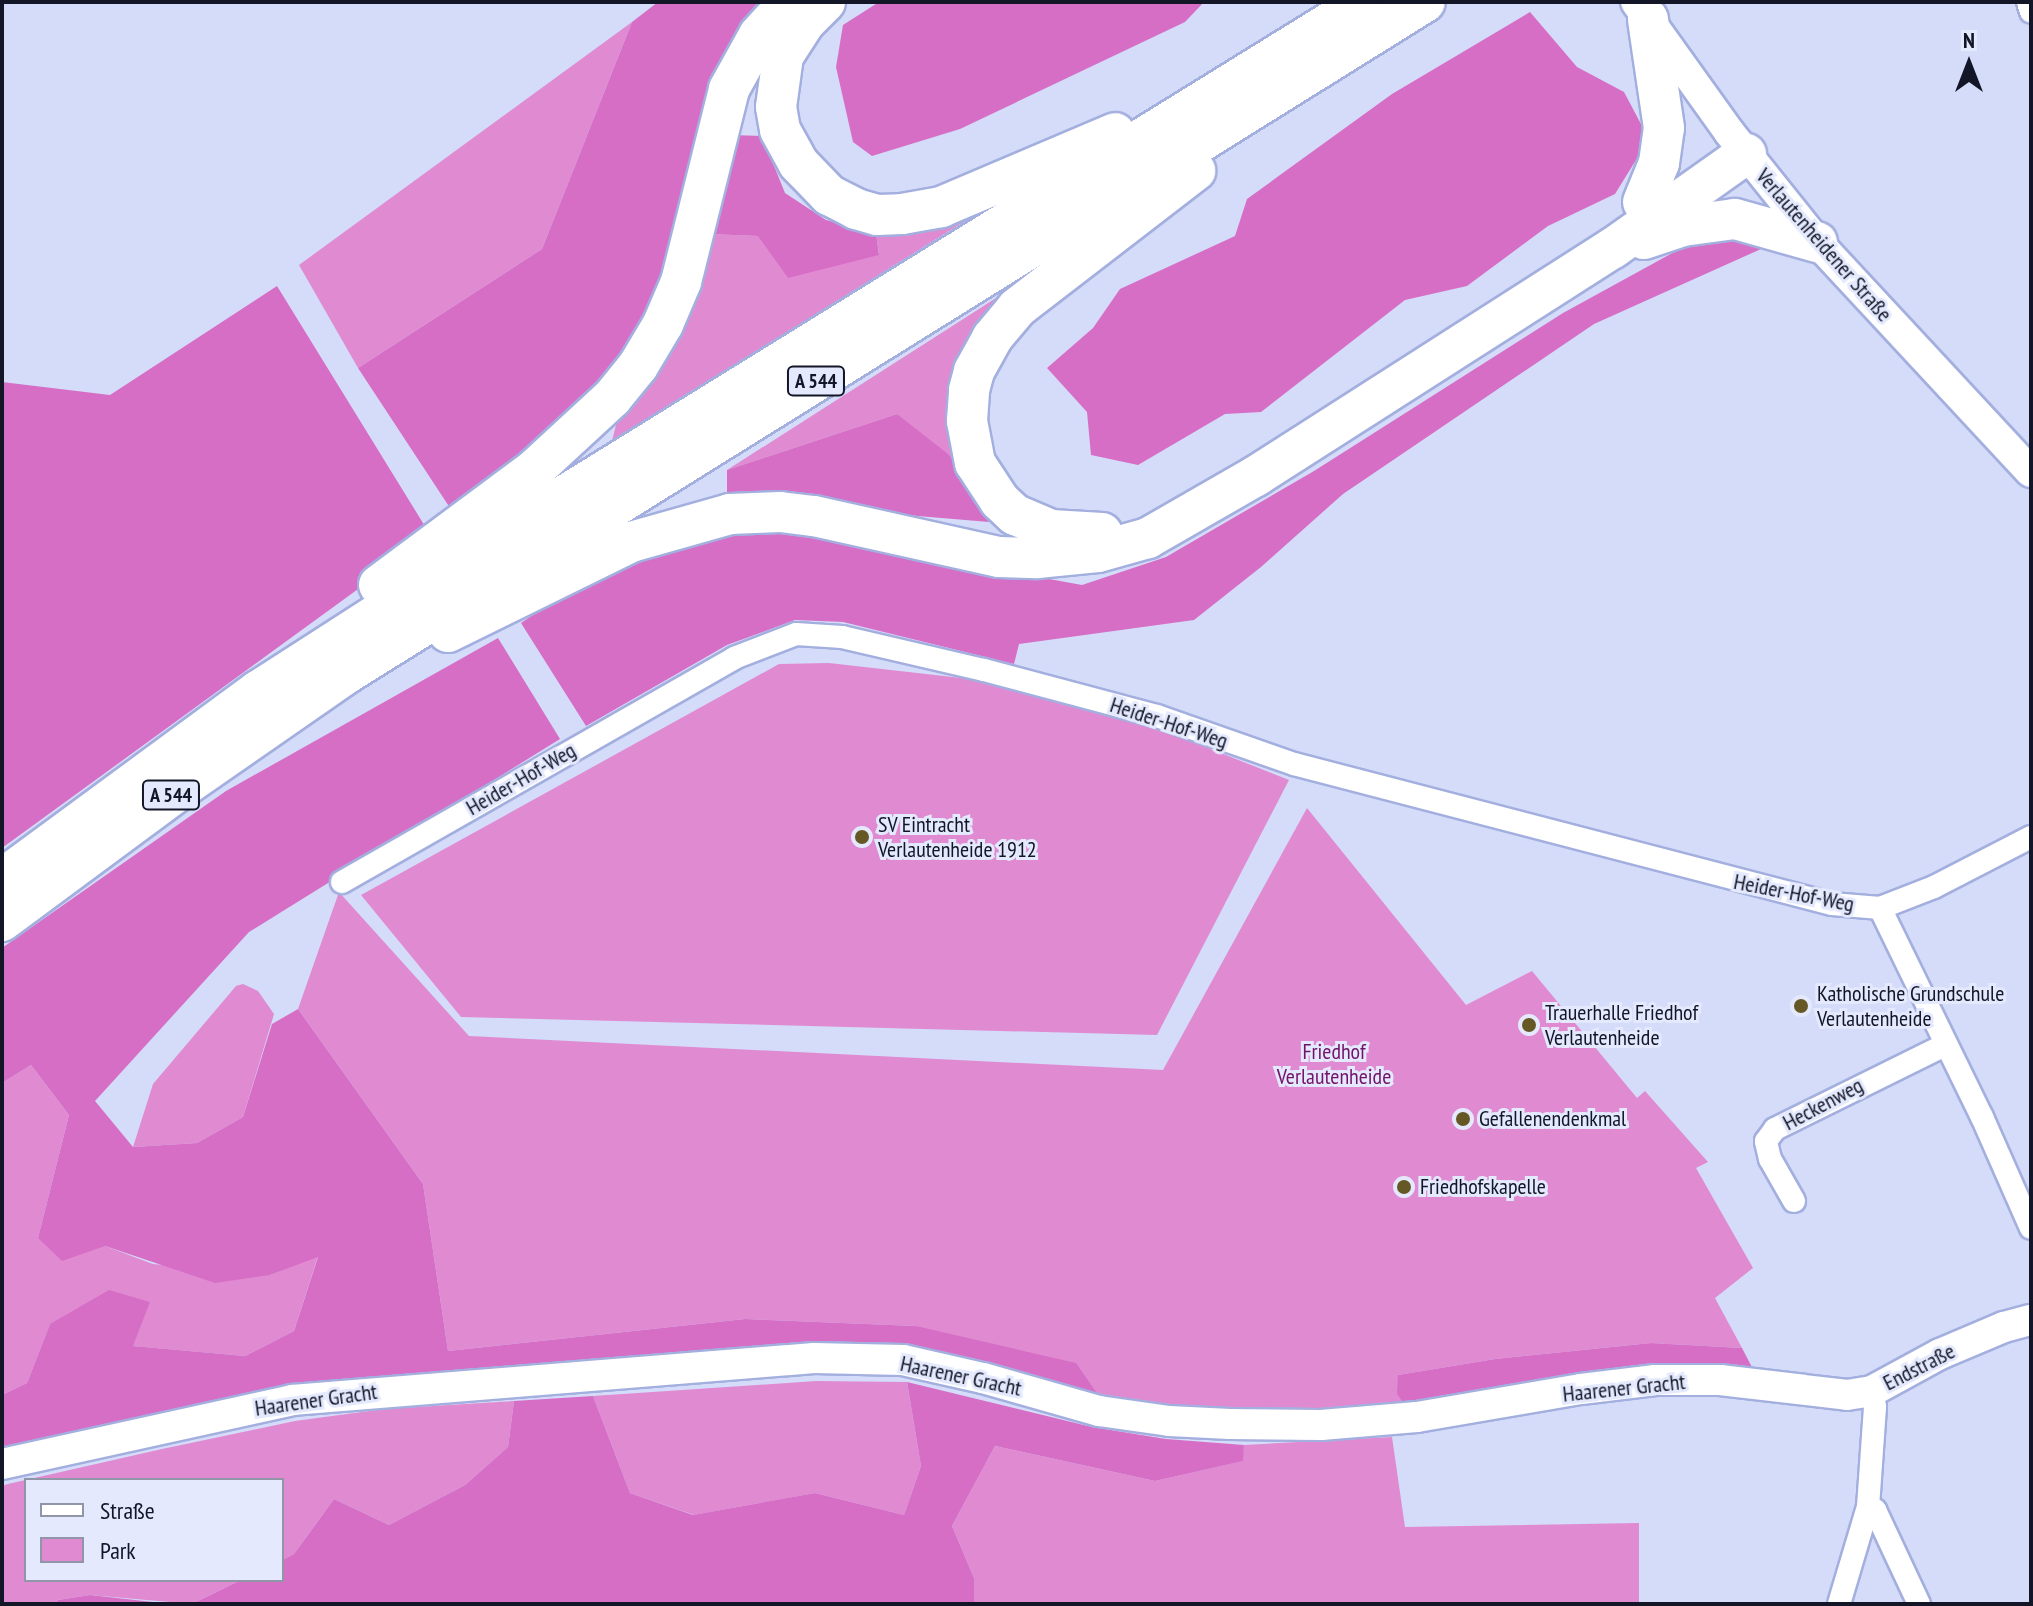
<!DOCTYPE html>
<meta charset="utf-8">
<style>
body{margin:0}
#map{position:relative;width:2033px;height:1606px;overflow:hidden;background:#d4dcf9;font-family:"PT Sans Narrow",sans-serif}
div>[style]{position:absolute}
.green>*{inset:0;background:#e08bd1}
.forest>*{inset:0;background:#d76ec6}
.roads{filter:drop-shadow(2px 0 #a3afde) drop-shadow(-2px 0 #a3afde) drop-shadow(0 2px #a3afde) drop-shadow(0 -2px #a3afde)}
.minor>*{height:22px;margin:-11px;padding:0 11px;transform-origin:11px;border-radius:11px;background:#fff}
.secondary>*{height:30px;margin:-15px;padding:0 15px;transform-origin:15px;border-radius:15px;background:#fff}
.motorway>*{height:40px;margin:-20px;padding:0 20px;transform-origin:20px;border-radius:20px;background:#fff}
.dots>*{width:22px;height:22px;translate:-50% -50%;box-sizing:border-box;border:4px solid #e4e9fd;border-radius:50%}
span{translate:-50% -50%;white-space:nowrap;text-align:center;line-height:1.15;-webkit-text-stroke:6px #e4e9fd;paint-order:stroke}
.shield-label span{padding:2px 6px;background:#e4e9fd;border:2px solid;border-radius:6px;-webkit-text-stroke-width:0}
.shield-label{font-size:20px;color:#121627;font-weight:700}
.street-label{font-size:22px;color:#121627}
.poi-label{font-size:22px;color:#121627}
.left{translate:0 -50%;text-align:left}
.park-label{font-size:22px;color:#731268}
.frame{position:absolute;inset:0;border:4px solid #121627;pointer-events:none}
.legend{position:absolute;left:24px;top:1478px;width:260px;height:104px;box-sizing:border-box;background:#e4e9fd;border:2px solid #9095a7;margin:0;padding:10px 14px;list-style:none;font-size:24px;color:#121627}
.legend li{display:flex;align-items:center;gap:16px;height:40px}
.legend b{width:40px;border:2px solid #9095a7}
.north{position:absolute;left:1929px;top:24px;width:80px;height:80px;-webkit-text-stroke:6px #e4e9fd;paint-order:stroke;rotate:0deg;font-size:22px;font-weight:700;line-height:32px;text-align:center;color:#121627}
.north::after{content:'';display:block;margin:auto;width:28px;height:36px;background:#121627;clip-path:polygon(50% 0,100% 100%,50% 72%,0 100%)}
</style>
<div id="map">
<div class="green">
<i style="clip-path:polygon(632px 22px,542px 249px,358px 368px,299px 265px)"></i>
<i style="clip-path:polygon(994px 203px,612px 441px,617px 421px,672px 343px,707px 234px,758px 236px,879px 254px,876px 233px)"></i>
<i style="clip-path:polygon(1018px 284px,980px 336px,972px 485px,897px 414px,727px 470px)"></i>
<i style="clip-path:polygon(829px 663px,979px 680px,1155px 727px,1289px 780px,1157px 1035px,461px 1017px,361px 895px,779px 664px)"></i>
<i style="clip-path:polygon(1307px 808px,1466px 1005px,1532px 971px,1637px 1098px,1645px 1091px,1708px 1162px,1696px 1168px,1753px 1268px,1715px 1298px,1742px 1348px,1651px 1343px,1495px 1359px,1398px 1375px,1405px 1405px,1320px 1413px,1171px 1409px,1101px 1399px,916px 1326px,745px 1319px,448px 1351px,423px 1184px,298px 1009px,339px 892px,469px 1036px,1163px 1070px)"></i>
<i style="clip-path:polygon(243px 984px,258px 991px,274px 1014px,243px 1117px,197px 1143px,133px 1147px,153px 1084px,236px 986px)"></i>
<i style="clip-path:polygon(31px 1065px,69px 1115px,38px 1238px,105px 1246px,153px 1264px,270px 1275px,318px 1256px,294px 1331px,245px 1356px,132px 1346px,50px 1324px,27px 1383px,2px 1395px,2px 1083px)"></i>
<i style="clip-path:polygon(816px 1381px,907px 1382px,921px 1466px,904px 1515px,815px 1493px,694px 1515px,630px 1493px,593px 1396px)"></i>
<i style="clip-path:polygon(514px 1401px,508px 1447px,465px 1485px,389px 1525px,334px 1499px,294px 1554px,282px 1560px,282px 1480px,26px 1480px,26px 1580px,241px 1580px,192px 1604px,90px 1595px,58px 1600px,56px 1604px,2px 1604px,2px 1486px,8px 1484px,162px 1449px,295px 1421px,384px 1409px)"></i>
<i style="clip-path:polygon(1392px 1437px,1405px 1527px,1639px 1523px,1639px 1604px,974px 1604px,974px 1578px,952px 1526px,995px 1446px,1155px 1481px,1242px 1461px,1244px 1445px)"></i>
</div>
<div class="forest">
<i style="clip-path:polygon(658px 2px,777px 2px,661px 297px,616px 380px,454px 514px,358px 368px,542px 249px,632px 22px)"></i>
<i style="clip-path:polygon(879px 2px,1204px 2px,1185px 22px,960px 129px,872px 156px,853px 142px,836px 67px,843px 25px)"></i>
<i style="clip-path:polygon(1530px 12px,1577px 67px,1624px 92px,1649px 139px,1615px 194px,1548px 226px,1467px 286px,1405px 300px,1261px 412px,1225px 414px,1138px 465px,1091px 455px,1087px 412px,1047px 368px,1093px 328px,1120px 289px,1235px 236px,1247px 199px,1392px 94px)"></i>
<i style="clip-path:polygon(732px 135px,762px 136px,785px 193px,826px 220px,876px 233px,879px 255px,788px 278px,758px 236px,707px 234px)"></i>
<i style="clip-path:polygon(1738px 236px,1761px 249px,1594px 324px,1343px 494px,1261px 567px,1194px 620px,1019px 644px,1014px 664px,843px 622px,795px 620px,727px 645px,586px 726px,521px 623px,612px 561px,708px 528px,802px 528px,940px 559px,1082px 585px,1166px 557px,1314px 471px,1563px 313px,1687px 245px)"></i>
<i style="clip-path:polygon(277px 286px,431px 536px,2px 848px,2px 382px,110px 395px)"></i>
<i style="clip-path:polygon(897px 414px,948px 454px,1001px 523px,727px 500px,727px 470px)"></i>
<i style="clip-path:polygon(498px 638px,560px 739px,249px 932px,95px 1101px,133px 1147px,197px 1143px,243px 1117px,272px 1024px,298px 1009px,423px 1184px,448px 1351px,745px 1319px,916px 1326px,1076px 1363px,1101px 1399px,814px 1347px,2px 1452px,2px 1395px,27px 1383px,50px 1324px,109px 1290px,150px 1302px,133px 1346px,245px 1356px,294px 1331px,318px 1257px,270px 1275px,215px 1283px,105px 1246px,62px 1261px,38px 1238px,69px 1115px,31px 1065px,2px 1083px,2px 948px,226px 791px)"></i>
<i style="clip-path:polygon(1651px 1343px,1742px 1348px,1755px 1373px,1405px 1405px,1397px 1394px,1398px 1375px,1495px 1359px)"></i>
<i style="clip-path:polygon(907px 1382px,1092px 1427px,1166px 1439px,1244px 1445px,1243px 1461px,1155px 1481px,995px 1446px,952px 1526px,974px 1578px,974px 1604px,192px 1604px,241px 1580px,282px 1580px,282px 1560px,294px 1554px,334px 1499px,389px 1525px,465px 1485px,508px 1447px,514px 1401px,593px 1396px,630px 1493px,693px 1515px,815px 1493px,904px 1515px,921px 1466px)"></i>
<i style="clip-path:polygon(90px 1595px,171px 1604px,56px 1604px,58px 1600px)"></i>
</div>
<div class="roads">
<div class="minor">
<i style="left:2028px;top:2px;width:10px;rotate:73deg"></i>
<i style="left:342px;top:882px;width:451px;rotate:-29.7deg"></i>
<i style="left:734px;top:658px;width:66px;rotate:-21.2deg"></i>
<i style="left:796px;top:634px;width:46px;rotate:3.7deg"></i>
<i style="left:842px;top:637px;width:146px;rotate:13.1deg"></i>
<i style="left:984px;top:670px;width:179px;rotate:14.9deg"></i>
<i style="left:1157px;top:716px;width:145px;rotate:19.3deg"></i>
<i style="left:1294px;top:764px;width:556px;rotate:14.59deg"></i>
<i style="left:1832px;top:904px;width:48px;rotate:4.8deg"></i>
<i style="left:1880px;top:908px;width:58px;rotate:-21.3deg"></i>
<i style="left:1934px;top:887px;width:109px;rotate:-27.3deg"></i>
<i style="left:1880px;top:908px;width:233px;rotate:64deg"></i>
<i style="left:1982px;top:1117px;width:121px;rotate:66.2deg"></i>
<i style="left:1794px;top:1201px;width:48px;rotate:-119.7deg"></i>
<i style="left:1770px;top:1159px;width:18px;rotate:-103deg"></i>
<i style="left:1766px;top:1141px;width:15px;rotate:-53deg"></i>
<i style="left:1775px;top:1129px;width:190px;rotate:-26.3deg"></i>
<i style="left:1872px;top:1391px;width:16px;rotate:79deg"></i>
<i style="left:1875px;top:1407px;width:100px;rotate:94deg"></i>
<i style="left:1868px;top:1507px;width:8px;rotate:23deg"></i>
<i style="left:1875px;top:1510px;width:104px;rotate:64.9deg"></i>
<i style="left:1839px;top:1604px;width:101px;rotate:-73.4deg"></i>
</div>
<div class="secondary">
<i style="left:1636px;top:2px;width:160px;rotate:54.4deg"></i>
<i style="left:1729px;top:132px;width:141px;rotate:51.3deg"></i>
<i style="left:1817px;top:242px;width:314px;rotate:47.1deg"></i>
<i style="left:2px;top:1464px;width:297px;rotate:-12.4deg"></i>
<i style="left:292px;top:1400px;width:524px;rotate:-4.6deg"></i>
<i style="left:814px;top:1358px;width:89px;rotate:1.3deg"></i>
<i style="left:903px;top:1360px;width:82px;rotate:12.7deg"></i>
<i style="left:983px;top:1378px;width:121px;rotate:15.9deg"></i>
<i style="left:1099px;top:1411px;width:71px;rotate:8.1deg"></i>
<i style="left:1169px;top:1421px;width:61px;rotate:2.8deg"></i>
<i style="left:1230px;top:1424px;width:91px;rotate:0.6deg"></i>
<i style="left:1321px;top:1425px;width:96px;rotate:-4.8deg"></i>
<i style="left:1417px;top:1417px;width:166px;rotate:-9.7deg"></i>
<i style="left:1581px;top:1389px;width:75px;rotate:-6.9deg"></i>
<i style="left:1655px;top:1380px;width:65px"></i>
<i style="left:1720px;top:1380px;width:128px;rotate:6.7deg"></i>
<i style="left:1847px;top:1395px;width:25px;rotate:-9deg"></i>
<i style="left:1872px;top:1391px;width:77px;rotate:-28.6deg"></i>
<i style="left:1940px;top:1354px;width:69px;rotate:-22.9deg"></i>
<i style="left:2004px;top:1327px;width:28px;rotate:-15deg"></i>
</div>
<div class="motorway">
<i style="left:825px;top:2px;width:28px;rotate:135deg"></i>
<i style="left:805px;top:22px;width:40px;rotate:122.9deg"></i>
<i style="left:783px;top:56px;width:51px;rotate:97.8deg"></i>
<i style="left:776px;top:107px;width:23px;rotate:80deg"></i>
<i style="left:780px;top:130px;width:38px;rotate:61deg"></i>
<i style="left:798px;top:163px;width:45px;rotate:45.9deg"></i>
<i style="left:829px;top:195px;width:30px;rotate:27deg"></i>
<i style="left:856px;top:209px;width:22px;rotate:16deg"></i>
<i style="left:877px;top:215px;width:25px;rotate:-2deg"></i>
<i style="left:902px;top:214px;width:40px;rotate:-10deg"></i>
<i style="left:941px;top:207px;width:189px;rotate:-23deg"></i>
<i style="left:1643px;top:202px;width:42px;rotate:-67.7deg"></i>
<i style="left:1659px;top:163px;width:35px;rotate:-82deg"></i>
<i style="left:1664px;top:128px;width:110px;rotate:-98.4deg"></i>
<i style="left:1644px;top:239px;width:41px;rotate:-18.4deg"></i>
<i style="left:1683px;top:226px;width:52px;rotate:-7.7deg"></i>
<i style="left:1735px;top:219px;width:85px;rotate:15.7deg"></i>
<i style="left:1102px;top:533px;width:51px;rotate:-176.6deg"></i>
<i style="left:1051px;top:530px;width:39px;rotate:-157deg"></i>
<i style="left:1015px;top:515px;width:21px;rotate:-137deg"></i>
<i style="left:1000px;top:501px;width:45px;rotate:-123.3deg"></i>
<i style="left:975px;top:463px;width:43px;rotate:-100.8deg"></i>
<i style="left:967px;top:421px;width:31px;rotate:-86deg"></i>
<i style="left:969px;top:390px;width:20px;rotate:-75deg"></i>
<i style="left:974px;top:371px;width:38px;rotate:-61deg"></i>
<i style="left:992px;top:338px;width:39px;rotate:-50deg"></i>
<i style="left:1017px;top:308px;width:225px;rotate:-37.6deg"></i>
<i style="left:379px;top:585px;width:194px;rotate:-36.6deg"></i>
<i style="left:535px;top:469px;width:105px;rotate:-42.7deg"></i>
<i style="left:612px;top:398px;width:41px;rotate:-50.9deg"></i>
<i style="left:638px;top:366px;width:49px;rotate:-59.2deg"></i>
<i style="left:663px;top:324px;width:46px;rotate:-66.8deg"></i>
<i style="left:681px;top:282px;width:199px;rotate:-76deg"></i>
<i style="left:729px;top:89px;width:62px;rotate:-60.9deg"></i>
<i style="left:759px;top:35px;width:45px;rotate:-47.7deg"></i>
<i style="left:448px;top:632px;width:204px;rotate:-26.2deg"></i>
<i style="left:631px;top:542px;width:103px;rotate:-15.8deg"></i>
<i style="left:730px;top:514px;width:50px;rotate:-2.3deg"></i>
<i style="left:780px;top:512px;width:34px;rotate:7deg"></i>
<i style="left:814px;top:516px;width:189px;rotate:12.5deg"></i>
<i style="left:999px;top:557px;width:38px;rotate:2deg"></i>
<i style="left:1037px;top:558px;width:61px;rotate:-5.6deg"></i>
<i style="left:1098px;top:552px;width:52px;rotate:-15.6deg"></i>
<i style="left:1148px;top:538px;width:125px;rotate:-29.9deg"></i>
<i style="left:1256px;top:476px;width:424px;rotate:-32.6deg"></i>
<i style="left:1613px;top:248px;width:163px;rotate:-35.3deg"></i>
<i style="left:2px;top:879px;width:318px;rotate:-36.3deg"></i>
<i style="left:258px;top:691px;width:268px;rotate:-32.8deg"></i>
<i style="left:483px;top:546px;width:1035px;rotate:-31.72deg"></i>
<i style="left:2px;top:921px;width:225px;rotate:-36.5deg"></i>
<i style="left:183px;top:787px;width:196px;rotate:-34.8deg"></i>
<i style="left:344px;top:675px;width:1273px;rotate:-31.91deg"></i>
</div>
</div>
<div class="dots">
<i style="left:862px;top:837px;background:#665825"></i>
<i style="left:1801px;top:1006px;background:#665825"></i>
<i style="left:1529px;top:1025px;background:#665825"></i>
<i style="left:1463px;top:1119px;background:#665825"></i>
<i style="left:1404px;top:1187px;background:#665825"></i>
</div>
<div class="shield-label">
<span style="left:816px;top:381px">A 544</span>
<span style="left:171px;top:795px">A 544</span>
</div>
<div class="street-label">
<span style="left:1824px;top:245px;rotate:49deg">Verlautenheidener Straße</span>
<span style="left:1169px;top:723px;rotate:18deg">Heider-Hof-Weg</span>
<span style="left:521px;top:779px;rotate:-30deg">Heider-Hof-Weg</span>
<span style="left:1794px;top:893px;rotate:11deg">Heider-Hof-Weg</span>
<span style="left:1823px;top:1104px;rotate:-28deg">Heckenweg</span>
<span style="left:1919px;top:1367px;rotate:-27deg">Endstraße</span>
<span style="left:961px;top:1376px;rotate:12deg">Haarener Gracht</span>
<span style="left:1624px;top:1388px;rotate:-6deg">Haarener Gracht</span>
<span style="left:316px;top:1400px;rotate:-8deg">Haarener Gracht</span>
</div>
<div class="poi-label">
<span class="left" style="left:878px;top:837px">SV Eintracht<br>Verlautenheide 1912</span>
<span class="left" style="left:1817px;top:1006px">Katholische Grundschule<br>Verlautenheide</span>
<span class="left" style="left:1545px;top:1025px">Trauerhalle Friedhof<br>Verlautenheide</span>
<span class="left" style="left:1479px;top:1119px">Gefallenendenkmal</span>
<span class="left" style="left:1420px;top:1187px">Friedhofskapelle</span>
</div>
<div class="park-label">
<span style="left:1334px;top:1064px">Friedhof<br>Verlautenheide</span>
</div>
<div class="frame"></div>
<ul class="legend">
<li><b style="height:10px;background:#fff"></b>Straße</li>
<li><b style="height:22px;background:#e08bd1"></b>Park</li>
</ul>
<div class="north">N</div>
</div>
